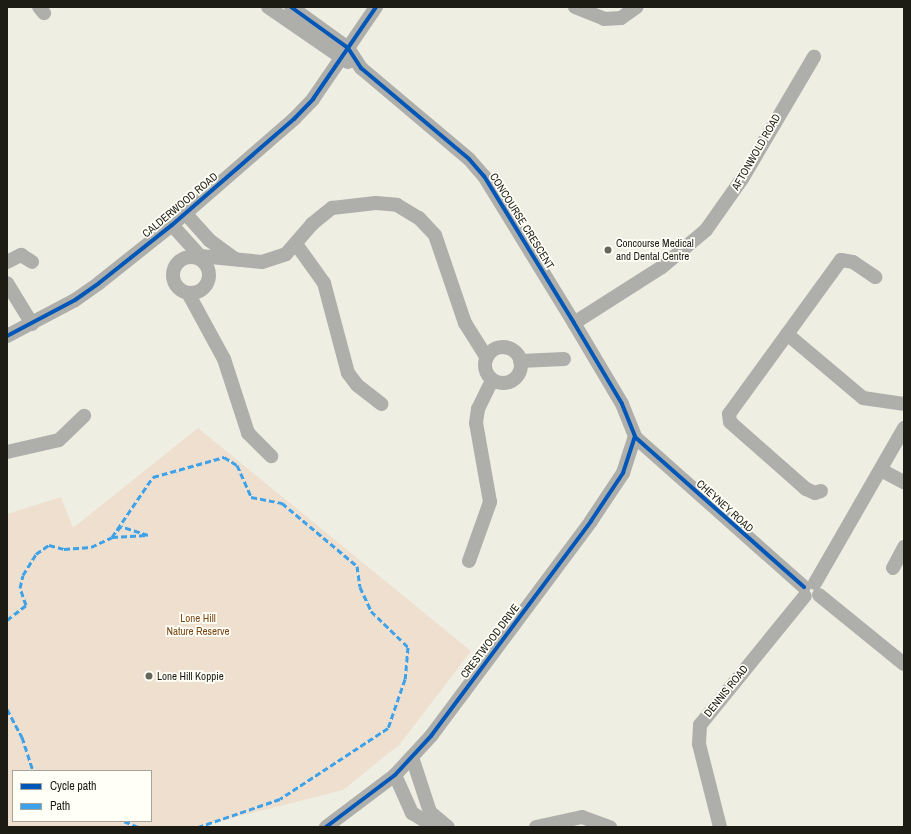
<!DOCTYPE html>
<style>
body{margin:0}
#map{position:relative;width:911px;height:834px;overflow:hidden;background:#eeeee3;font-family:"Archivo Narrow",sans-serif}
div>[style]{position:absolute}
.green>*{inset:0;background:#efdfce}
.minor>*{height:14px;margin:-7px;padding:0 7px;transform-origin:7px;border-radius:7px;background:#aeafab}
.minor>.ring{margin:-7px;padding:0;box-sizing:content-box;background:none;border:14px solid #aeafab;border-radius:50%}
.quiet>*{height:3px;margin-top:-1.5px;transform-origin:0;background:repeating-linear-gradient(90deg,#3da2ea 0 6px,transparent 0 9px)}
.cycleway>*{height:4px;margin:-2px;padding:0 2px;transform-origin:2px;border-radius:2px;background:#0057b8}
.dots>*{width:11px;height:11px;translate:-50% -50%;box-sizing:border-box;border:2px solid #fffff7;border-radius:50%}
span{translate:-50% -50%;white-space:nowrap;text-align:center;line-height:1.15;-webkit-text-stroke:3.5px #fffff7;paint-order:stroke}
.street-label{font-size:11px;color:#1c1c15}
.poi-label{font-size:11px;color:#1c1c15}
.left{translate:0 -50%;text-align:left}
.park-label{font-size:11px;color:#7c4818}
.frame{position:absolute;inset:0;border:8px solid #1c1c15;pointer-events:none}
.legend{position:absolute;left:12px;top:770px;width:140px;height:52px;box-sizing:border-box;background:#fffff7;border:1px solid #a4a49d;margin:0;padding:5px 7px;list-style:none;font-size:12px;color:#1c1c15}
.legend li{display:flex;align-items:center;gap:8px;height:20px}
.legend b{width:20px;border:1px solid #a4a49d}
</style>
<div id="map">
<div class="green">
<i style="clip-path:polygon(evenodd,198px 428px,471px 651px,400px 744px,343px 790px,196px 827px,7px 827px,7px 514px,61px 497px,73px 528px,198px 428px,13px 771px,151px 771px,151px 821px,13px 821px,13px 771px)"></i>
</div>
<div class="minor">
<i style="left:39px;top:7px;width:8px;rotate:50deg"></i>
<i style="left:268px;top:7px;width:97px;rotate:34.5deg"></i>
<i style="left:291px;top:7px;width:70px;rotate:35.7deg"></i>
<i style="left:348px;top:48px;width:24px;rotate:57deg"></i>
<i style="left:361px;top:68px;width:141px;rotate:40.1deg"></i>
<i style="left:469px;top:159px;width:23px;rotate:49deg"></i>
<i style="left:484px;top:176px;width:172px;rotate:58.5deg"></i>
<i style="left:574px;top:323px;width:94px;rotate:59.3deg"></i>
<i style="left:622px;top:404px;width:35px;rotate:68deg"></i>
<i style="left:635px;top:437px;width:226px;rotate:41.6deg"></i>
<i style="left:575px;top:7px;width:31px;rotate:22deg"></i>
<i style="left:604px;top:19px;width:17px;rotate:-3deg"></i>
<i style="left:621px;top:18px;width:19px;rotate:-35deg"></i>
<i style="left:185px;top:213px;width:36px;rotate:48deg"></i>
<i style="left:209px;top:240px;width:32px;rotate:36deg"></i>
<i style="left:172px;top:225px;width:42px;rotate:47.9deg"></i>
<i style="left:200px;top:256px;width:62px;rotate:5.5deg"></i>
<i style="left:262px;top:262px;width:25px;rotate:-18deg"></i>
<i style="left:286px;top:254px;width:40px;rotate:-49deg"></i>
<i style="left:312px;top:224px;width:26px;rotate:-39deg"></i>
<i style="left:332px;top:208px;width:44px;rotate:-6.5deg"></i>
<i style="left:376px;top:203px;width:21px;rotate:5deg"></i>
<i style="left:397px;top:205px;width:26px;rotate:31deg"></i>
<i style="left:419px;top:218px;width:23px;rotate:47deg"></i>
<i style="left:435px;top:235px;width:93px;rotate:71.2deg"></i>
<i style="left:465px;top:323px;width:41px;rotate:57.8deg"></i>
<i style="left:296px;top:244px;width:48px;rotate:54.3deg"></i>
<i style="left:324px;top:283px;width:93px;rotate:75.1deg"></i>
<i style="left:348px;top:373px;width:15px;rotate:53deg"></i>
<i style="left:357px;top:385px;width:31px;rotate:38deg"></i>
<i class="ring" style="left:173px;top:257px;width:22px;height:22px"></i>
<i style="left:7px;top:262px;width:16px;rotate:-27deg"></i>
<i style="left:21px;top:255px;width:13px;rotate:32deg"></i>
<i style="left:7px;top:283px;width:48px;rotate:58.6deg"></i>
<i style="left:188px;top:293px;width:75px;rotate:61.4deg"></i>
<i style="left:224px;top:359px;width:78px;rotate:72deg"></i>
<i style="left:248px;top:433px;width:33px;rotate:45deg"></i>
<i style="left:574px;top:323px;width:104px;rotate:-32.5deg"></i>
<i style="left:662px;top:267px;width:57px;rotate:-40.1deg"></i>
<i style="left:706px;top:230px;width:62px;rotate:-54.8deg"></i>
<i style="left:742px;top:179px;width:142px;rotate:-59.5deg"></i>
<i style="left:787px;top:334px;width:99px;rotate:40.1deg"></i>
<i style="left:863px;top:398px;width:41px;rotate:8.3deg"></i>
<i style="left:7px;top:336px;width:77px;rotate:-27.9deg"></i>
<i style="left:75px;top:300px;width:29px;rotate:-35deg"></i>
<i style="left:99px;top:283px;width:93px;rotate:-38.5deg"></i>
<i style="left:172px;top:225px;width:162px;rotate:-41deg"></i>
<i style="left:294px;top:119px;width:28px;rotate:-46deg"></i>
<i style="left:313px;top:99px;width:112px;rotate:-55.6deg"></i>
<i class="ring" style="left:485px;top:347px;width:22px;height:22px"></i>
<i style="left:520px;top:361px;width:44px;rotate:-2.6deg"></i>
<i style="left:7px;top:452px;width:53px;rotate:-13deg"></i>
<i style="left:59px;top:440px;width:35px;rotate:-44deg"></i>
<i style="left:881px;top:470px;width:26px;rotate:28deg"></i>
<i style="left:821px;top:491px;width:6px;rotate:162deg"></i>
<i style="left:815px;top:493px;width:10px;rotate:-156deg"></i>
<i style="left:806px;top:489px;width:101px;rotate:-138.6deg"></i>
<i style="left:730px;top:422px;width:8px;rotate:-97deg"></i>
<i style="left:729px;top:414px;width:190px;rotate:-54deg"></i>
<i style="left:841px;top:260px;width:12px;rotate:9deg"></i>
<i style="left:853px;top:262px;width:27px;rotate:34deg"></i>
<i style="left:469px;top:561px;width:63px;rotate:-70.4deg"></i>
<i style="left:490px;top:502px;width:80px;rotate:-100deg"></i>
<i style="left:476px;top:423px;width:14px;rotate:-82deg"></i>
<i style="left:478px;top:409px;width:32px;rotate:-64deg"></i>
<i style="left:893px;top:568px;width:24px;rotate:-62deg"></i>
<i style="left:815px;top:583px;width:179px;rotate:-60.1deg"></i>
<i style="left:819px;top:595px;width:109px;rotate:39.1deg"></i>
<i style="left:412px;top:757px;width:58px;rotate:71.9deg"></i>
<i style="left:430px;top:812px;width:23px;rotate:40deg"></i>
<i style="left:395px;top:775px;width:42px;rotate:65.9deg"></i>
<i style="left:412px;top:813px;width:27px;rotate:31deg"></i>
<i style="left:326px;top:827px;width:86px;rotate:-37deg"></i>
<i style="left:395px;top:775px;width:53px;rotate:-47.3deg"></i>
<i style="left:431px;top:736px;width:268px;rotate:-53.3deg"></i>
<i style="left:591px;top:521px;width:58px;rotate:-56.3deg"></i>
<i style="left:623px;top:473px;width:38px;rotate:-72deg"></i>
<i style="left:536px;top:827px;width:47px;rotate:-12.3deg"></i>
<i style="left:582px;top:817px;width:30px;rotate:20deg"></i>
<i style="left:720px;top:827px;width:86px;rotate:-104.2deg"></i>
<i style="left:699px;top:744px;width:19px;rotate:-87deg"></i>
<i style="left:700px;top:725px;width:166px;rotate:-50.9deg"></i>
</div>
<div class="quiet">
<i style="left:112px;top:537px;width:73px;rotate:-55.7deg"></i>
<i style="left:153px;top:477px;width:74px;rotate:-15.7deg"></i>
<i style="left:224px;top:457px;width:15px;rotate:32deg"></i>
<i style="left:237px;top:465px;width:35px;rotate:66deg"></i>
<i style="left:251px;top:497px;width:32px;rotate:11deg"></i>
<i style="left:282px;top:503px;width:98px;rotate:40deg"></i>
<i style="left:357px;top:566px;width:21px;rotate:82deg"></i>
<i style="left:360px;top:587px;width:26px;rotate:65deg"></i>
<i style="left:371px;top:611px;width:52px;rotate:44.2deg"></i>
<i style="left:408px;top:647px;width:32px;rotate:95deg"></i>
<i style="left:405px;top:679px;width:52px;rotate:109.1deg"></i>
<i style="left:388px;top:728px;width:129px;rotate:146.7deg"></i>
<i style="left:280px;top:799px;width:87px;rotate:161.1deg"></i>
<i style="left:7px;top:620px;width:24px;rotate:-38deg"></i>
<i style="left:26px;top:605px;width:18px;rotate:-109deg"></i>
<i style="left:20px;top:588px;width:13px;rotate:-77deg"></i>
<i style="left:23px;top:575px;width:25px;rotate:-58deg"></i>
<i style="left:36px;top:554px;width:16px;rotate:-35deg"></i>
<i style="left:49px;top:545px;width:16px;rotate:15deg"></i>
<i style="left:64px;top:549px;width:27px;rotate:-4deg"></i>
<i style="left:91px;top:547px;width:23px;rotate:-25deg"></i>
<i style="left:112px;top:537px;width:36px;rotate:-3deg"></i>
<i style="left:148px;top:535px;width:28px;rotate:-162deg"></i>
<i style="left:121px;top:526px;width:6px;rotate:129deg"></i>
<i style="left:7px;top:709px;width:32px;rotate:62deg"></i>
<i style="left:22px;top:737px;width:36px;rotate:72deg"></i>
<i style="left:124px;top:821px;width:15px;rotate:23deg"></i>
</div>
<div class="cycleway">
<i style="left:291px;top:7px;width:70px;rotate:35.7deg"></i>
<i style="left:348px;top:48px;width:24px;rotate:57deg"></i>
<i style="left:361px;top:68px;width:141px;rotate:40.1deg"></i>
<i style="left:469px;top:159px;width:23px;rotate:49deg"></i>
<i style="left:484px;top:176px;width:172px;rotate:58.5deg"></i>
<i style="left:574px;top:323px;width:94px;rotate:59.3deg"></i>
<i style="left:622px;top:404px;width:35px;rotate:68deg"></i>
<i style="left:635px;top:437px;width:226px;rotate:41.6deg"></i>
<i style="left:7px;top:336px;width:77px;rotate:-27.9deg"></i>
<i style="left:75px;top:300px;width:29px;rotate:-35deg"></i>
<i style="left:99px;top:283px;width:93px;rotate:-38.5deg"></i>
<i style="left:172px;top:225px;width:162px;rotate:-41deg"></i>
<i style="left:294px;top:119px;width:28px;rotate:-46deg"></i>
<i style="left:313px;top:99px;width:112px;rotate:-55.6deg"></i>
<i style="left:326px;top:827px;width:86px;rotate:-37deg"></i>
<i style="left:395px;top:775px;width:53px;rotate:-47.3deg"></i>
<i style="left:431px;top:736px;width:268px;rotate:-53.3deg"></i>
<i style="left:591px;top:521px;width:58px;rotate:-56.3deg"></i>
<i style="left:623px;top:473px;width:38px;rotate:-72deg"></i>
</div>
<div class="dots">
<i style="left:608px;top:250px;background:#66665d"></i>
<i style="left:149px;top:676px;background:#66665d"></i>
</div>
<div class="street-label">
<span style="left:756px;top:152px;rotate:-60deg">AFTONWOLD ROAD</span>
<span style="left:180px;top:205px;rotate:-40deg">CALDERWOOD ROAD</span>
<span style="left:522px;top:221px;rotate:58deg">CONCOURSE CRESCENT</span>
<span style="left:725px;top:506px;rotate:42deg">CHEYNEY ROAD</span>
<span style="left:490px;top:641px;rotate:-53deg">CRESTWOOD DRIVE</span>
<span style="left:726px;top:691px;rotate:-51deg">DENNIS ROAD</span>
</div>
<div class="poi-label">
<span class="left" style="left:616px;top:250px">Concourse Medical<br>and Dental Centre</span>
<span class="left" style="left:157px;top:676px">Lone Hill Koppie</span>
</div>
<div class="park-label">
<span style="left:198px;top:625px">Lone Hill<br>Nature Reserve</span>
</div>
<div class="frame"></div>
<ul class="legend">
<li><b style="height:5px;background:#0057b8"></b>Cycle path</li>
<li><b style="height:5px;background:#3da2ea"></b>Path</li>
</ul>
</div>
